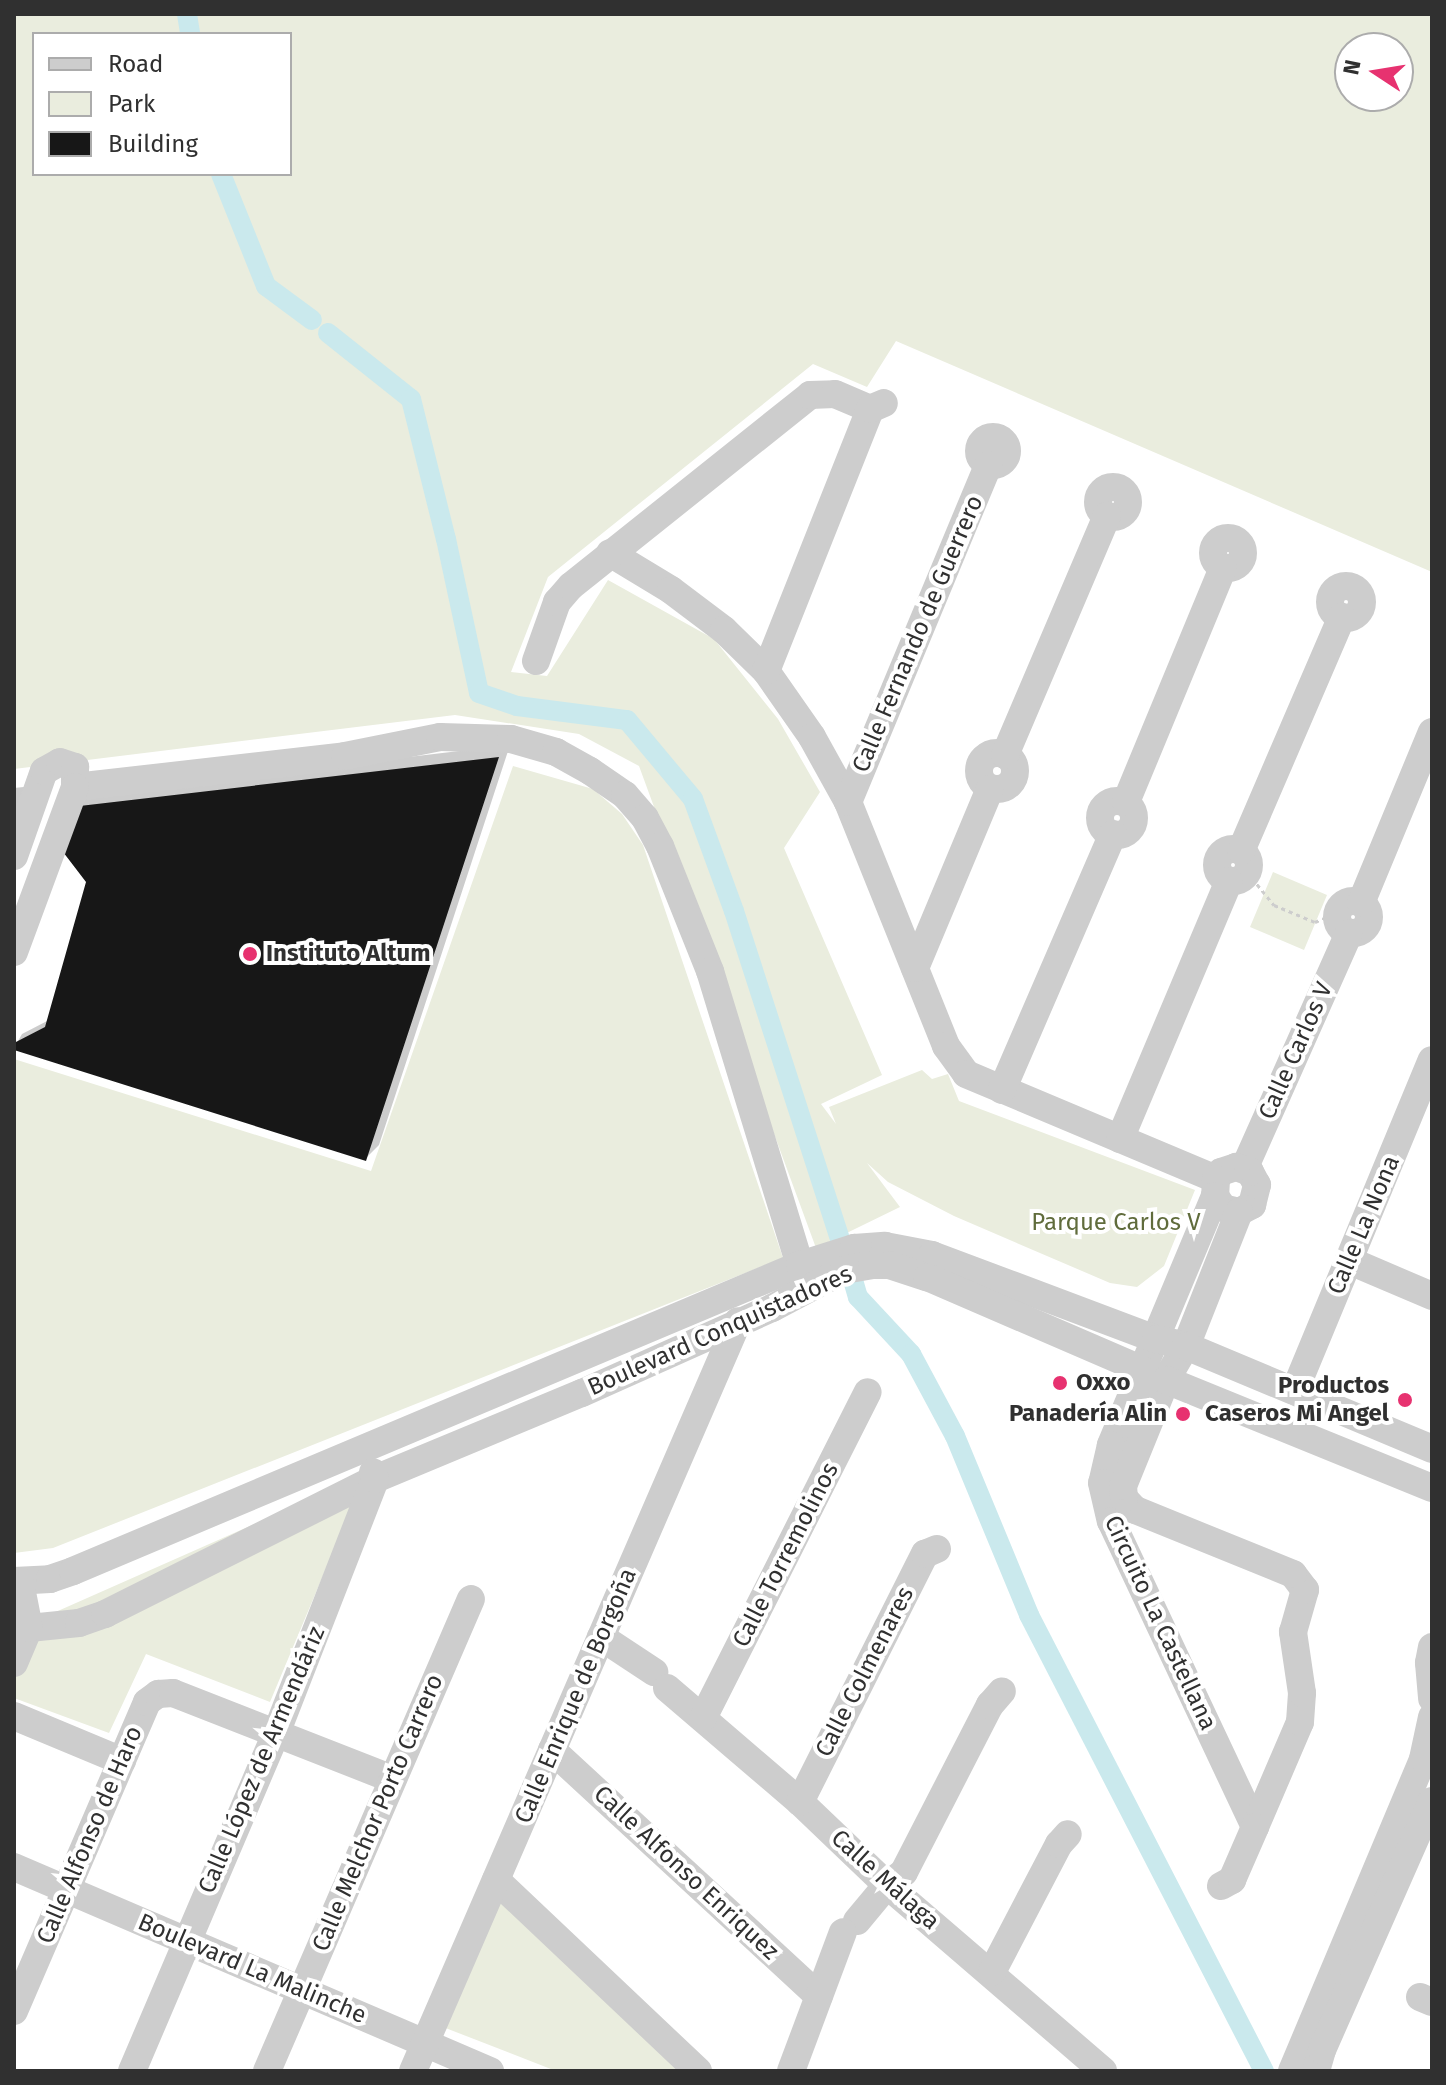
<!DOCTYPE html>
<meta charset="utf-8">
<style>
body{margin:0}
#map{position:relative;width:1446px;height:2085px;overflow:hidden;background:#fff;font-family:"Fira Sans",sans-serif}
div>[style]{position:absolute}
.green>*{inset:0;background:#eaedde}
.shadow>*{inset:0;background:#0003}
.canal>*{height:20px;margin:-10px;padding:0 10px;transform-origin:10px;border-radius:10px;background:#cae9ed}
.building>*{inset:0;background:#171717}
.path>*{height:3px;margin-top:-1.5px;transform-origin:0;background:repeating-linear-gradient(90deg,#cdcdcd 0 4px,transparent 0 8px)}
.minor>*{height:28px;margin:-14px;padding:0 14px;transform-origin:14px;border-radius:14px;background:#cdcdcd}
.minor>.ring{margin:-14px;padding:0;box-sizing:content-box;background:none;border:28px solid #cdcdcd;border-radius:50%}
.dots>*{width:22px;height:22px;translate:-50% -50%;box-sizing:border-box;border:4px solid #fff;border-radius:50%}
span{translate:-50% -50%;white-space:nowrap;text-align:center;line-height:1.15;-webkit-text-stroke:8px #fff;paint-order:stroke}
.street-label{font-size:24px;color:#303030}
.poi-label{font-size:24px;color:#303030;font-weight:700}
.left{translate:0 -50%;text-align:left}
.right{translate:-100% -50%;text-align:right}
.park-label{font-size:24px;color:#606c3c}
.frame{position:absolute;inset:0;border:16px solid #303030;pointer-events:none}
.legend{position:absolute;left:32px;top:32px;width:260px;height:144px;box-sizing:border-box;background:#fff;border:2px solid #acacac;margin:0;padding:10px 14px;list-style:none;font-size:24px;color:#303030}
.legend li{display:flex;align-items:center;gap:16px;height:40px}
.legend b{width:40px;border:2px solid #acacac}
.north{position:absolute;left:1334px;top:32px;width:80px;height:80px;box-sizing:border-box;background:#fff;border:2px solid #acacac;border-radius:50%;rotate:282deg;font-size:22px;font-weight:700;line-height:32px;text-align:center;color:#303030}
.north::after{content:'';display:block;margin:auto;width:28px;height:36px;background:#e73270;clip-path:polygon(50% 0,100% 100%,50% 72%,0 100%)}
</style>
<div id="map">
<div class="green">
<i style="clip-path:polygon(evenodd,14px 14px,1432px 14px,1432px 572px,896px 341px,867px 387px,813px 364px,548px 577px,511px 672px,547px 676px,608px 580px,714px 639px,778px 719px,820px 792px,784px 848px,882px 1075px,821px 1104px,836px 1124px,829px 1107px,922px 1070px,932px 1079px,948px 1074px,959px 1101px,1195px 1190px,1164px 1266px,1137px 1287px,1110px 1283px,954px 1216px,888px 1182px,867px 1163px,900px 1207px,816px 1248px,639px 766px,579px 734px,455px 715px,14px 769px,14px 14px,34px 34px,290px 34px,290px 174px,34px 174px,34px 34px,14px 14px,1350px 48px,1398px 48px,1398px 96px,1350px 96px,1350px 48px)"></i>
<i style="clip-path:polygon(513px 766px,593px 789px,622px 814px,643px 845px,783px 1258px,53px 1548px,14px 1553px,14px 1059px,371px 1171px)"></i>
<i style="clip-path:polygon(1273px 872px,1327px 895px,1304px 950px,1250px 927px)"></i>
<i style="clip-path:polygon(329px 1491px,353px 1504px,270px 1702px,146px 1654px,109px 1733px,14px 1698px,14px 1677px,42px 1618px)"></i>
<i style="clip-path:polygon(498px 1898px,685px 2071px,556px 2071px,443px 2027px)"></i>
</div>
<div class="shadow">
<i style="clip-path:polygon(510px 745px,379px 1145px,366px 1158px,14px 1048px,22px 1034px,49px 1020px,88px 881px,63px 847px,87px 795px)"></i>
<i style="clip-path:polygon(33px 786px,14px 848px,14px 788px)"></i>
</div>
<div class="canal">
<i style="left:187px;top:14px;width:20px;rotate:81deg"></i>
<i style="left:221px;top:174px;width:121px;rotate:68.1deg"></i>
<i style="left:266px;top:286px;width:57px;rotate:36.5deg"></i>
<i style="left:328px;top:333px;width:106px;rotate:38.5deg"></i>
<i style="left:411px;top:399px;width:144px;rotate:76deg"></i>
<i style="left:446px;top:539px;width:157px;rotate:77.9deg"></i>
<i style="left:479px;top:693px;width:40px;rotate:18.9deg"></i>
<i style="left:517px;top:706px;width:111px;rotate:7.3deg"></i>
<i style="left:627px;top:720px;width:103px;rotate:50.1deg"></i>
<i style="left:693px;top:799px;width:119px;rotate:69.9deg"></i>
<i style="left:734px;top:911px;width:346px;rotate:72.1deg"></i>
<i style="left:853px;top:1280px;width:18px;rotate:74deg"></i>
<i style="left:858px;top:1297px;width:78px;rotate:47.1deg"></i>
<i style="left:911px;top:1354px;width:93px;rotate:61.8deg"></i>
<i style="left:955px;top:1436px;width:194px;rotate:67.5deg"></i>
<i style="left:1029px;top:1615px;width:513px;rotate:62.74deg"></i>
</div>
<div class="building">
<i style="clip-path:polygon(499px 757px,366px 1161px,14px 1050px,14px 1043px,45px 1027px,86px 882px,60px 848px,71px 807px)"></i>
</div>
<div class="path">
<i style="left:1252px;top:878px;width:35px;rotate:51deg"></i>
<i style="left:1274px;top:905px;width:44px;rotate:22.5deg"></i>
<i style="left:1315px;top:922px;width:21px;rotate:-23deg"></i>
</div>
<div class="minor">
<i class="ring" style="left:979px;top:437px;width:0;height:0"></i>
<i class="ring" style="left:1098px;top:487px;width:2px;height:2px"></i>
<i class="ring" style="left:1213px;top:538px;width:2px;height:2px"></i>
<i style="left:610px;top:553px;width:71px;rotate:31.2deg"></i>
<i style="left:671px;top:590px;width:66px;rotate:37deg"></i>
<i style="left:724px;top:630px;width:59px;rotate:44.3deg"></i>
<i style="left:766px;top:671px;width:80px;rotate:55.1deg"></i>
<i style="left:812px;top:737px;width:74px;rotate:61deg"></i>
<i style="left:848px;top:802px;width:263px;rotate:68.1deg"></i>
<i style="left:946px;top:1046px;width:34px;rotate:54deg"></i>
<i style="left:966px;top:1074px;width:271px;rotate:22.8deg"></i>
<i class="ring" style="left:1330px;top:586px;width:4px;height:4px"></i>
<i style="left:536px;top:661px;width:63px;rotate:-70.4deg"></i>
<i style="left:557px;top:602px;width:21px;rotate:-49deg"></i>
<i style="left:571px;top:586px;width:306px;rotate:-38.6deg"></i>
<i style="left:810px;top:395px;width:25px;rotate:-2deg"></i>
<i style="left:835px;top:394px;width:38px;rotate:23deg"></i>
<i style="left:766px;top:671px;width:282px;rotate:-68.3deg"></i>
<i style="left:870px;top:409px;width:15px;rotate:-23deg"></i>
<i class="ring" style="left:979px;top:753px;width:8px;height:8px"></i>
<i style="left:1005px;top:755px;width:260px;rotate:-66.9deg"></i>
<i style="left:75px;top:787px;width:272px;rotate:-6.5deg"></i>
<i style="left:345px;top:756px;width:97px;rotate:-11.3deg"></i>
<i style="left:440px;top:737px;width:71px;rotate:1.6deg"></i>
<i style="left:511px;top:739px;width:47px;rotate:16.1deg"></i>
<i style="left:556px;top:752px;width:39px;rotate:29deg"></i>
<i style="left:590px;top:771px;width:42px;rotate:34.4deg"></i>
<i style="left:625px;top:795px;width:30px;rotate:49deg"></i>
<i style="left:645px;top:818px;width:32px;rotate:62deg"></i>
<i style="left:660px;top:846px;width:135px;rotate:68.2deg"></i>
<i style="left:710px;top:971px;width:307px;rotate:73deg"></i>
<i class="ring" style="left:1100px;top:801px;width:6px;height:6px"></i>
<i style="left:848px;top:802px;width:365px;rotate:-67.4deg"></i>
<i style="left:1126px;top:802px;width:253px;rotate:-67.5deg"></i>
<i class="ring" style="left:1217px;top:849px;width:4px;height:4px"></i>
<i style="left:1241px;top:851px;width:255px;rotate:-66.7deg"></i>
<i style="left:14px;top:856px;width:90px;rotate:-70.6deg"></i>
<i style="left:44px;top:771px;width:18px;rotate:-29deg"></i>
<i style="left:60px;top:762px;width:16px;rotate:18deg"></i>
<i style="left:75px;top:767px;width:20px;rotate:90deg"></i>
<i style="left:75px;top:787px;width:176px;rotate:110.3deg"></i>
<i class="ring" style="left:1337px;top:901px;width:4px;height:4px"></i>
<i style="left:1361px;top:903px;width:185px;rotate:-67.5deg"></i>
<i style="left:915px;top:968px;width:194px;rotate:-67.3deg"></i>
<i style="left:1002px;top:1090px;width:279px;rotate:-66.6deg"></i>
<i style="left:1120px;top:1139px;width:280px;rotate:-67.1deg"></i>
<i style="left:1244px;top:1169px;width:258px;rotate:-66deg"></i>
<i style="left:1215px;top:1196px;width:14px;rotate:56deg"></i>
<i style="left:1223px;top:1208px;width:16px;rotate:14deg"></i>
<i style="left:1239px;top:1212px;width:15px;rotate:-28deg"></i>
<i style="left:1252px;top:1205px;width:21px;rotate:-76deg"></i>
<i style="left:1257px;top:1185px;width:15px;rotate:-118deg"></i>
<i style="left:1250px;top:1172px;width:15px;rotate:-160deg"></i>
<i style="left:1236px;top:1167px;width:16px;rotate:162deg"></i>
<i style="left:1221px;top:1172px;width:9px;rotate:126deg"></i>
<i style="left:1216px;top:1179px;width:17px;rotate:93deg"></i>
<i style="left:1215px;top:1196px;width:270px;rotate:112.7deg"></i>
<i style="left:1111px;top:1445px;width:39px;rotate:103deg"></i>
<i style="left:1102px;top:1483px;width:39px;rotate:77deg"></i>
<i style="left:1111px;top:1521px;width:338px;rotate:64.8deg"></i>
<i style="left:1255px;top:1827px;width:114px;rotate:-66.8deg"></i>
<i style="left:1300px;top:1722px;width:29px;rotate:-86deg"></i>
<i style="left:1302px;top:1693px;width:62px;rotate:-98.4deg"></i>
<i style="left:1293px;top:1632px;width:44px;rotate:-74.1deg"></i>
<i style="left:1305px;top:1590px;width:20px;rotate:-127deg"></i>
<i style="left:1293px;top:1574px;width:170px;rotate:-157.9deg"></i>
<i style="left:1135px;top:1510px;width:16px;rotate:-133deg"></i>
<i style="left:1124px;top:1498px;width:12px;rotate:-95deg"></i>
<i style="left:1123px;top:1486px;width:114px;rotate:-67.9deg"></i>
<i style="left:1166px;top:1380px;width:39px;rotate:-60deg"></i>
<i style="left:1186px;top:1346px;width:144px;rotate:-68.4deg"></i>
<i style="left:1350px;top:1261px;width:89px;rotate:23.1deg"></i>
<i style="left:1295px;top:1390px;width:357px;rotate:-67.5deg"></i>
<i style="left:14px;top:1581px;width:36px;rotate:-3deg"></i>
<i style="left:50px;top:1579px;width:24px;rotate:-19deg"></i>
<i style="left:73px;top:1571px;width:789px;rotate:-22.83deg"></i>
<i style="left:800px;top:1265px;width:57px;rotate:-17.5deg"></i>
<i style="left:854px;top:1248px;width:31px;rotate:-4deg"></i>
<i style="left:885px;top:1246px;width:48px;rotate:10.8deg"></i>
<i style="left:932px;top:1255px;width:239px;rotate:20.6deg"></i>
<i style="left:1156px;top:1339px;width:31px;rotate:13deg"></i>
<i style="left:1186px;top:1346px;width:267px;rotate:22.7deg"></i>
<i style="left:14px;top:1626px;width:15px;rotate:8deg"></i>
<i style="left:29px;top:1628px;width:50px;rotate:-5.7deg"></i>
<i style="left:79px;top:1623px;width:28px;rotate:-19deg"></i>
<i style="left:105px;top:1614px;width:302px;rotate:-26.6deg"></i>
<i style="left:375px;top:1479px;width:224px;rotate:-22.6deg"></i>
<i style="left:582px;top:1393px;width:208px;rotate:-24.1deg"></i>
<i style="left:772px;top:1308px;width:81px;rotate:-27.8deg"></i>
<i style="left:844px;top:1270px;width:28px;rotate:-10deg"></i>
<i style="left:872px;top:1265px;width:17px"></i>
<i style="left:889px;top:1265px;width:40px;rotate:18deg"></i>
<i style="left:927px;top:1277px;width:260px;rotate:23.3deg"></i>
<i style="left:1166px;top:1380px;width:287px;rotate:22.1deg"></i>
<i style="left:601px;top:1637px;width:64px;rotate:33.4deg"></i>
<i style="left:1432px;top:1647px;width:16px;rotate:101deg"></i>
<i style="left:1429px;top:1663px;width:36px;rotate:85deg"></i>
<i style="left:14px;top:1663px;width:38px;rotate:-67deg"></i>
<i style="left:29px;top:1628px;width:47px;rotate:-101.1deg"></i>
<i style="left:667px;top:1688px;width:175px;rotate:40.6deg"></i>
<i style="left:800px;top:1802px;width:120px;rotate:43.7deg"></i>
<i style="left:887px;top:1885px;width:285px;rotate:40.7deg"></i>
<i style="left:14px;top:1716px;width:117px;rotate:22.6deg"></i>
<i style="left:703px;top:1718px;width:365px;rotate:-63.2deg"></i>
<i style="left:552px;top:1750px;width:363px;rotate:42.7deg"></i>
<i style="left:800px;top:1802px;width:278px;rotate:-63.3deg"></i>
<i style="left:925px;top:1554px;width:13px;rotate:-23deg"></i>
<i style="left:14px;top:1867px;width:518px;rotate:23.2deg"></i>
<i style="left:496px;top:1880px;width:278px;rotate:43.4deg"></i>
<i style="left:1221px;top:1886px;width:13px;rotate:-29deg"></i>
<i style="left:1232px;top:1880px;width:58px;rotate:-66.5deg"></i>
<i style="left:857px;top:1921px;width:47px;rotate:-50.2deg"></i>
<i style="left:887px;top:1885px;width:21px;rotate:-37deg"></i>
<i style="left:904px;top:1872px;width:188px;rotate:-62.8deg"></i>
<i style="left:990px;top:1705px;width:18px;rotate:-49deg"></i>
<i style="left:992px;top:1972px;width:144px;rotate:-62.4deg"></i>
<i style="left:1059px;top:1844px;width:13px;rotate:-48deg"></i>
<i style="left:1420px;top:1997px;width:13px;rotate:23deg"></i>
<i style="left:14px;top:2011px;width:336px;rotate:-66.7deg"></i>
<i style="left:147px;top:1702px;width:14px;rotate:-36deg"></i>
<i style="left:158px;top:1694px;width:15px;rotate:-4deg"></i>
<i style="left:173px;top:1693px;width:236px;rotate:21.4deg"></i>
<i style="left:132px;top:2071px;width:370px;rotate:-66.9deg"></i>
<i style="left:277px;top:1731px;width:270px;rotate:-68.7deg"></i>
<i style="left:375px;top:1479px;width:7px;rotate:-106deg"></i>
<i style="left:267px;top:2071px;width:514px;rotate:-66.63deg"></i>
<i style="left:413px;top:2071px;width:817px;rotate:-66.57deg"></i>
<i style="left:791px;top:2071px;width:148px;rotate:-69.5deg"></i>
<i style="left:1292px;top:2071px;width:338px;rotate:-67.2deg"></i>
<i style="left:1423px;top:1759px;width:43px;rotate:-77.9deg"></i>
<i style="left:1316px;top:2071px;width:22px;rotate:-74deg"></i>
<i style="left:1322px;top:2050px;width:272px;rotate:-66.2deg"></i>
</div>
<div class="dots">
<i style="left:250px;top:954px;background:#e73270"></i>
<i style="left:1060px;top:1383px;background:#e73270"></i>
<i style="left:1405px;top:1400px;background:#e73270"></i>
<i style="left:1183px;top:1414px;background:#e73270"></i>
</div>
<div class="street-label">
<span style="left:918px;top:634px;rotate:-67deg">Calle Fernando de Guerrero</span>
<span style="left:1296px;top:1051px;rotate:-66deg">Calle Carlos V</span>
<span style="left:1364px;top:1225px;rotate:-67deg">Calle La Nona</span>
<span style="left:720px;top:1331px;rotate:-24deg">Boulevard Conquistadores</span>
<span style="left:786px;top:1555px;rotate:-63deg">Calle Torremolinos</span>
<span style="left:1160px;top:1623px;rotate:65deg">Circuito La Castellana</span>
<span style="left:865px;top:1672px;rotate:-63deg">Calle Colmenares</span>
<span style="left:576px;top:1696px;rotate:-67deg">Calle Enrique de Borgoña</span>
<span style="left:262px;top:1760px;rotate:-67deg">Calle López de Armendáriz</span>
<span style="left:378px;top:1813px;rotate:-67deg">Calle Melchor Porto Carrero</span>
<span style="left:90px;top:1835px;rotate:-67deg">Calle Alfonso de Haro</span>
<span style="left:686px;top:1873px;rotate:43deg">Calle Alfonso Enriquez</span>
<span style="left:885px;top:1880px;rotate:42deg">Calle Málaga</span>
<span style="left:252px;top:1969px;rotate:23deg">Boulevard La Malinche</span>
</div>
<div class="poi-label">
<span class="left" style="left:266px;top:954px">Instituto Altum</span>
<span class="left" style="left:1076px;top:1383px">Oxxo</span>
<span class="right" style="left:1389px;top:1400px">Productos<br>Caseros Mi Angel</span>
<span class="right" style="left:1167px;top:1414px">Panadería Alin</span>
</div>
<div class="park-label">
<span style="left:1116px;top:1223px">Parque Carlos V</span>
</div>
<div class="frame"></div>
<ul class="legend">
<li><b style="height:10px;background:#cdcdcd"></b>Road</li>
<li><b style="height:22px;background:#eaedde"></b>Park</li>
<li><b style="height:22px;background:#171717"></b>Building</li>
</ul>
<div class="north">N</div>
</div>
